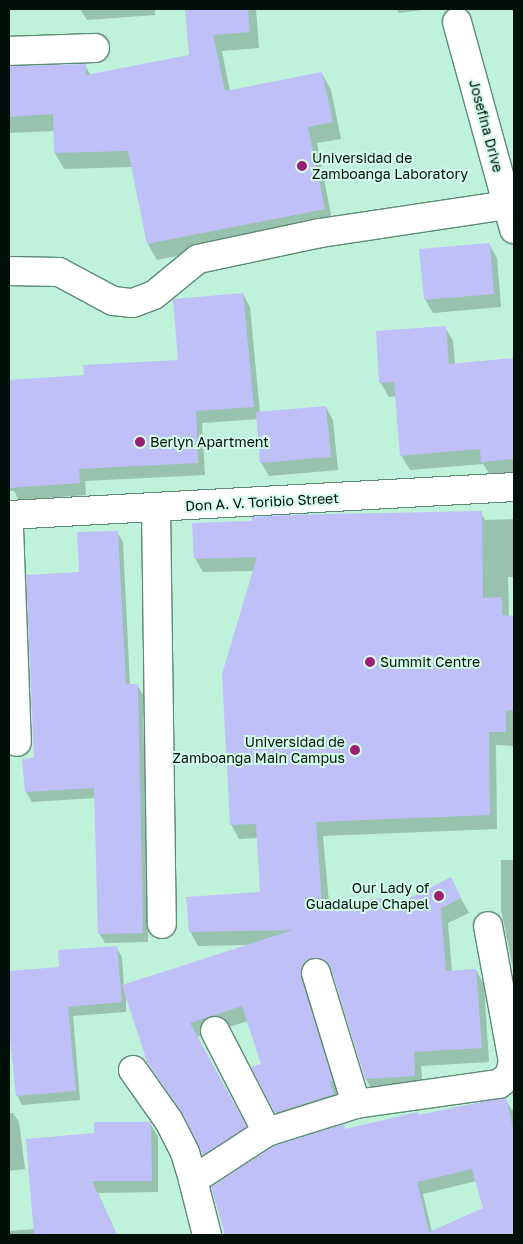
<!DOCTYPE html>
<style>
body{margin:0}
#map{position:relative;width:523px;height:1244px;overflow:hidden;background:#bff2da;font-family:"Golos Text",sans-serif}
div>[style]{position:absolute}
.shadow>*{inset:0;background:#0003}
.building>*{inset:0;background:#c0c0f8}
.roads{filter:drop-shadow(1px 0 #5b8b75) drop-shadow(-1px 0 #5b8b75) drop-shadow(0 1px #5b8b75) drop-shadow(0 -1px #5b8b75)}
.minor>*{height:28px;margin:-14px;padding:0 14px;transform-origin:14px;border-radius:14px;background:#fff}
.dots>*{width:14px;height:14px;translate:-50% -50%;box-sizing:border-box;border:2px solid #d4fde9;border-radius:50%}
span{translate:-50% -50%;white-space:nowrap;text-align:center;line-height:1.15;-webkit-text-stroke:4px #d4fde9;paint-order:stroke}
.street-label{font-size:14px;color:#011109}
.poi-label{font-size:14px;color:#011109}
.left{translate:0 -50%;text-align:left}
.right{translate:-100% -50%;text-align:right}
.frame{position:absolute;inset:0;border:10px solid #011109;pointer-events:none}
</style>
<div id="map">
<div class="shadow">
<i style="clip-path:polygon(80px 9px,155px 9px,155px 15px,87px 20px)"></i>
<i style="clip-path:polygon(186px 9px,256px 9px,259px 48px,222px 51px,230px 92px,322px 74px,331px 90px,341px 139px,317px 143px,333px 225px,157px 260px,148px 244px,132px 167px,64px 169px,55px 153px,54px 131px,9px 133px,9px 68px,85px 65px,91px 76px,190px 56px)"></i>
<i style="clip-path:polygon(396px 9px,431px 9px,399px 13px)"></i>
<i style="clip-path:polygon(489px 244px,497px 258px,501px 307px,433px 313px,425px 299px)"></i>
<i style="clip-path:polygon(243px 294px,250px 307px,260px 413px,326px 407px,333px 420px,338px 470px,269px 476px,261px 462px,258px 419px,202px 423px,205px 475px,85px 481px,86px 495px,19px 500px,14px 491px,9px 491px,9px 381px,85px 376px,180px 361px)"></i>
<i style="clip-path:polygon(445px 327px,453px 341px,455px 365px,514px 359px,514px 474px,491px 476px,483px 464px,410px 470px,401px 455px,397px 396px,389px 397px,380px 382px)"></i>
<i style="clip-path:polygon(481px 513px,485px 520px,514px 519px,514px 577px,508px 577px,509px 617px,514px 621px,513px 746px,496px 745px,497px 829px,323px 836px,329px 903px,381px 899px,388px 911px,458px 893px,469px 913px,448px 923px,452px 972px,476px 970px,484px 985px,489px 1062px,421px 1066px,423px 1090px,374px 1093px,366px 1079px,334px 975px,328px 972px,340px 1096px,284px 1127px,276px 1113px,248px 1021px,197px 1037px,254px 1141px,211px 1169px,188px 1121px,148px 1062px,126px 995px,126px 1012px,73px 1016px,80px 1100px,22px 1105px,17px 1095px,12px 1038px,9px 1038px,9px 972px,60px 968px,116px 947px,122px 957px,124px 986px,249px 945px,198px 946px,190px 931px,262px 893px,258px 838px,239px 839px,231px 824px,254px 571px,203px 572px,195px 558px)"></i>
<i style="clip-path:polygon(117px 532px,123px 542px,130px 685px,137px 685px,143px 695px,148px 942px,105px 943px,99px 933px,95px 798px,32px 802px,26px 792px,24px 760px,35px 759px,80px 573px)"></i>
<i style="clip-path:polygon(501px 860px,514px 860px,514px 973px,501px 910px)"></i>
<i style="clip-path:polygon(evenodd,505px 1099px,512px 1110px,514px 1109px,514px 1235px,223px 1235px,225px 1231px,343px 1126px,346px 1130px,417px 1113px,419px 1116px,505px 1099px,476px 1181px,485px 1209px,432px 1232px,423px 1194px,476px 1181px)"></i>
<i style="clip-path:polygon(9px 1113px,13px 1113px,19px 1122px,25px 1169px,9px 1171px)"></i>
<i style="clip-path:polygon(151px 1125px,158px 1137px,158px 1192px,98px 1193px,117px 1235px,66px 1235px,63px 1222px,95px 1135px)"></i>
<i style="clip-path:polygon(36px 1229px,40px 1235px,9px 1235px,9px 1231px)"></i>
</div>
<div class="building">
<i style="clip-path:polygon(185px 9px,248px 9px,250px 32px,213px 35px,225px 91px,322px 72px,333px 122px,308px 127px,325px 209px,147px 244px,128px 151px,54px 153px,53px 114px,9px 117px,9px 66px,86px 64px,86px 75px,189px 55px)"></i>
<i style="clip-path:polygon(490px 243px,494px 294px,424px 300px,419px 249px)"></i>
<i style="clip-path:polygon(243px 293px,254px 407px,196px 411px,198px 463px,79px 469px,80px 483px,10px 488px,9px 380px,84px 375px,83px 365px,178px 360px,173px 299px)"></i>
<i style="clip-path:polygon(446px 326px,449px 364px,514px 358px,514px 459px,481px 462px,480px 449px,400px 456px,394px 382px,379px 383px,376px 331px)"></i>
<i style="clip-path:polygon(326px 406px,331px 457px,260px 463px,256px 412px)"></i>
<i style="clip-path:polygon(482px 511px,483px 598px,502px 597px,502px 615px,513px 616px,514px 650px,514px 710px,506px 711px,506px 732px,489px 732px,490px 815px,316px 822px,322px 902px,382px 898px,383px 912px,451px 877px,461px 898px,441px 908px,446px 971px,476px 969px,482px 1048px,414px 1052px,415px 1076px,365px 1079px,331px 968px,327px 962px,320px 958px,311px 958px,305px 962px,301px 969px,301px 978px,333px 1081px,330px 1082px,334px 1094px,275px 1113px,251px 1067px,261px 1064px,242px 1006px,190px 1023px,247px 1127px,202px 1156px,183px 1114px,147px 1062px,122px 985px,293px 930px,189px 932px,186px 897px,260px 892px,256px 824px,230px 825px,222px 674px,257px 557px,194px 559px,192px 523px,252px 521px,252px 517px,284px 515px)"></i>
<i style="clip-path:polygon(118px 531px,126px 684px,138px 684px,143px 933px,98px 934px,94px 788px,25px 792px,22px 759px,34px 758px,26px 575px,79px 572px,77px 532px)"></i>
<i style="clip-path:polygon(117px 946px,122px 1002px,68px 1007px,76px 1091px,16px 1096px,9px 1028px,9px 971px,59px 967px,58px 950px)"></i>
<i style="clip-path:polygon(evenodd,506px 1097px,514px 1133px,514px 1235px,225px 1235px,211px 1187px,274px 1146px,344px 1124px,345px 1129px,418px 1112px,418px 1115px,506px 1097px,472px 1169px,483px 1208px,429px 1232px,417px 1182px,472px 1169px)"></i>
<i style="clip-path:polygon(94px 1122px,151px 1122px,152px 1181px,92px 1181px,117px 1235px,34px 1235px,26px 1139px,94px 1133px)"></i>
</div>
<div class="roads">
<div class="minor">
<i style="left:457px;top:22px;width:215px;rotate:74.6deg"></i>
<i style="left:9px;top:51px;width:86px;rotate:-2deg"></i>
<i style="left:9px;top:271px;width:50px;rotate:1.1deg"></i>
<i style="left:59px;top:272px;width:61px;rotate:28.2deg"></i>
<i style="left:113px;top:301px;width:20px;rotate:6deg"></i>
<i style="left:133px;top:303px;width:22px;rotate:-21deg"></i>
<i style="left:154px;top:295px;width:57px;rotate:-39.3deg"></i>
<i style="left:198px;top:259px;width:125px;rotate:-12deg"></i>
<i style="left:320px;top:233px;width:189px;rotate:-8.5deg"></i>
<i style="left:156px;top:508px;width:416px;rotate:89.2deg"></i>
<i style="left:9px;top:515px;width:506px;rotate:-3.17deg"></i>
<i style="left:9px;top:528px;width:214px;rotate:87.9deg"></i>
<i style="left:316px;top:973px;width:137px;rotate:73deg"></i>
<i style="left:215px;top:1031px;width:114px;rotate:62.8deg"></i>
<i style="left:133px;top:1070px;width:62px;rotate:54.8deg"></i>
<i style="left:169px;top:1121px;width:36px;rotate:63deg"></i>
<i style="left:185px;top:1153px;width:28px;rotate:73deg"></i>
<i style="left:207px;top:1235px;width:57px;rotate:-104.3deg"></i>
<i style="left:193px;top:1180px;width:88px;rotate:-33deg"></i>
<i style="left:267px;top:1132px;width:93px;rotate:-17.5deg"></i>
<i style="left:356px;top:1104px;width:144px;rotate:-8deg"></i>
<i style="left:499px;top:1084px;width:13px;rotate:-39deg"></i>
<i style="left:509px;top:1076px;width:15px;rotate:-74deg"></i>
<i style="left:513px;top:1062px;width:138px;rotate:-100.4deg"></i>
</div>
</div>
<div class="dots">
<i style="left:302px;top:166px;background:#9c1e74"></i>
<i style="left:140px;top:442px;background:#9c1e74"></i>
<i style="left:370px;top:662px;background:#9c1e74"></i>
<i style="left:355px;top:750px;background:#9c1e74"></i>
<i style="left:439px;top:896px;background:#9c1e74"></i>
</div>
<div class="street-label">
<span style="left:486px;top:126px;rotate:75deg">Josefina Drive</span>
<span style="left:262px;top:502px;rotate:-3deg">Don A. V. Toribio Street</span>
</div>
<div class="poi-label">
<span class="left" style="left:312px;top:166px">Universidad de<br>Zamboanga Laboratory</span>
<span class="left" style="left:150px;top:442px">Berlyn Apartment</span>
<span class="left" style="left:380px;top:662px">Summit Centre</span>
<span class="right" style="left:345px;top:750px">Universidad de<br>Zamboanga Main Campus</span>
<span class="right" style="left:429px;top:896px">Our Lady of<br>Guadalupe Chapel</span>
</div>
<div class="frame"></div>
</div>
